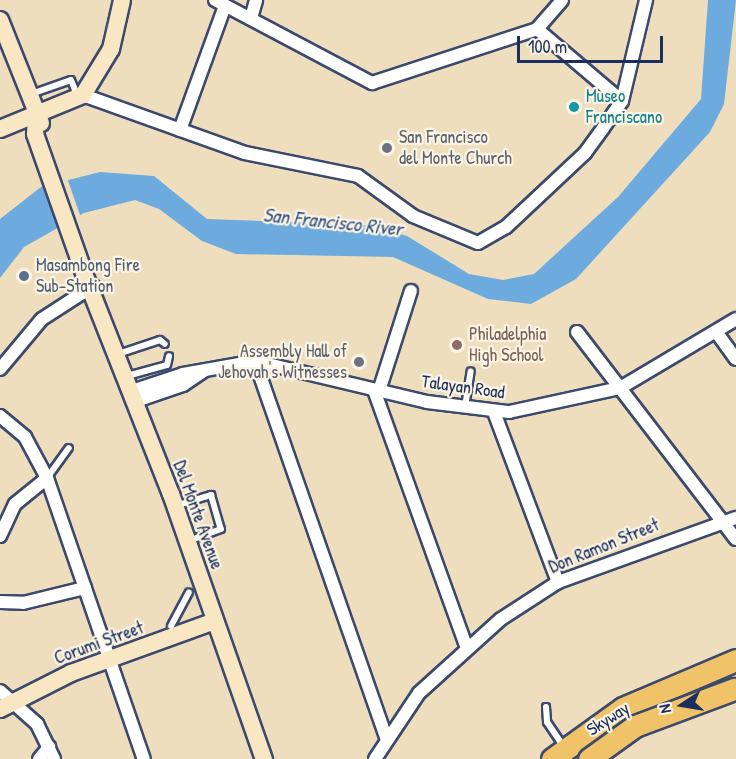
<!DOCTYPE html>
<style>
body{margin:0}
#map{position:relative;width:736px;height:759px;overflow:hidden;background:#efdebd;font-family:"Patrick Hand",sans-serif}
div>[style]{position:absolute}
.water>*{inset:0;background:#6dabdf}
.pier>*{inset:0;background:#efdebd}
.roads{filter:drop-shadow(2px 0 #3b496c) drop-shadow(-2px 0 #3b496c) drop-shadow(0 2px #3b496c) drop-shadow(0 -2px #3b496c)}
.lane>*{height:6px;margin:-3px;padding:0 3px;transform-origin:3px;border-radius:3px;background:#fff}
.street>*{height:12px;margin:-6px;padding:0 6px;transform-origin:6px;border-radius:6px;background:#fff}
.secondary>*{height:16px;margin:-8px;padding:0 8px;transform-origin:8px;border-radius:8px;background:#f9e7c3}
.highway>*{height:21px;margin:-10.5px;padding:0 10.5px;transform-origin:10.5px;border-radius:10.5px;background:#f1c369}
.bridges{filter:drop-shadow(2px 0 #3b496c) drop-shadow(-2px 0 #3b496c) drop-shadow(0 2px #3b496c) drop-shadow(0 -2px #3b496c)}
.highway-bridge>*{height:21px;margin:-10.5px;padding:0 10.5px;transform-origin:10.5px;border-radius:10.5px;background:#f1c369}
.dots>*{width:16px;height:16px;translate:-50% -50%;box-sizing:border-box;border:3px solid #fcf5e5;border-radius:50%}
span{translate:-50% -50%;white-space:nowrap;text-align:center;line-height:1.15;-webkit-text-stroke:4.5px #fcf5e5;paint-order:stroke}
.culture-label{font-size:18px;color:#0d838f}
.left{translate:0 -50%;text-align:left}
.worship-label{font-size:18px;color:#5b616d}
.right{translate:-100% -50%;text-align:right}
.service-label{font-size:18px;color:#4e5e75}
.education-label{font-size:18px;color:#785e54}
.street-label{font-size:18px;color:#1b2f5e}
.water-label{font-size:20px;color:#345485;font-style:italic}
.north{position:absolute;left:652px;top:675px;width:60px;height:60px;-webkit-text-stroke:4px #fcf5e5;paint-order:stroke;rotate:258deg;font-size:16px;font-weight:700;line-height:24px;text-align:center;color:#1b2f5e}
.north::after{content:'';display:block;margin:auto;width:21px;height:27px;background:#1b2f5e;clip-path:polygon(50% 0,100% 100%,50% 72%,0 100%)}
.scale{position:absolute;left:517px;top:36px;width:146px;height:27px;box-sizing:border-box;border:3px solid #1b2f5e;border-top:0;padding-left:8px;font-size:18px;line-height:21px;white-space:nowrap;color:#1b2f5e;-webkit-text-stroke:4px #fcf5e5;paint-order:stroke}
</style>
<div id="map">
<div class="water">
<i style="clip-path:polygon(708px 0,736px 0,724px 104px,710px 132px,576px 279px,531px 304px,488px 299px,393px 257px,236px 254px,202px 241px,159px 209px,135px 200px,84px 213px,24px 247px,0 278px,0 219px,41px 187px,100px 172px,154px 176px,207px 219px,366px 225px,407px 236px,469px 274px,503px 280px,534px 274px,618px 197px,701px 99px)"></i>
</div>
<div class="pier">
<i style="clip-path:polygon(66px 175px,81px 218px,65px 228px,48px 181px)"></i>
</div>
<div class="roads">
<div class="lane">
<i style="left:31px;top:94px;width:42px;rotate:-19.3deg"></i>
<i style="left:71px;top:80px;width:16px;rotate:68deg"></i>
<i style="left:118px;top:354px;width:44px;rotate:-18.4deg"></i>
<i style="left:160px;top:340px;width:6px;rotate:39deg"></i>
<i style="left:127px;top:376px;width:41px;rotate:-15.4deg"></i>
<i style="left:167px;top:365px;width:9px;rotate:-77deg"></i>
<i style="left:465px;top:407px;width:36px;rotate:-81deg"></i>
<i style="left:47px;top:478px;width:37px;rotate:-54deg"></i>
<i style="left:175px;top:506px;width:38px;rotate:-17deg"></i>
<i style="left:211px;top:495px;width:35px;rotate:74deg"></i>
<i style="left:221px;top:529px;width:35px;rotate:160deg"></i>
<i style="left:171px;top:626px;width:38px;rotate:-62deg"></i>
<i style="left:546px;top:707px;width:15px;rotate:86deg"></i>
<i style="left:547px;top:722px;width:29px;rotate:56deg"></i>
</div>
<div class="street">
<i style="left:215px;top:0;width:178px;rotate:27.9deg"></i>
<i style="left:372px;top:83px;width:174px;rotate:-18.1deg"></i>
<i style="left:537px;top:29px;width:38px;rotate:-49deg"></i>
<i style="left:251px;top:18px;width:19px;rotate:-74deg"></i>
<i style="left:537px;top:29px;width:111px;rotate:40.3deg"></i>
<i style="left:83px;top:95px;width:172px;rotate:19.7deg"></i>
<i style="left:245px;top:153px;width:115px;rotate:11.5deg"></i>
<i style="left:358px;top:176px;width:68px;rotate:36deg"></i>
<i style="left:413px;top:216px;width:70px;rotate:22.6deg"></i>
<i style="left:478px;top:243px;width:32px;rotate:-30deg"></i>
<i style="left:506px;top:227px;width:108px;rotate:-43.1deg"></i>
<i style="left:585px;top:153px;width:31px;rotate:-54deg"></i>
<i style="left:603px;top:128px;width:33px;rotate:-55deg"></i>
<i style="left:622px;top:101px;width:104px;rotate:-76.6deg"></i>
<i style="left:180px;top:130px;width:132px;rotate:-70.1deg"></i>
<i style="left:577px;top:332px;width:261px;rotate:52.5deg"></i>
<i style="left:717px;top:333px;width:32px;rotate:54deg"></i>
<i style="left:255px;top:361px;width:399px;rotate:70.8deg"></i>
<i style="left:0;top:369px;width:65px;rotate:-50deg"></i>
<i style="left:42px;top:319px;width:61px;rotate:-32.9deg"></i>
<i style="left:374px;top:390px;width:272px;rotate:70.2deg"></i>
<i style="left:132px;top:391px;width:54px;rotate:-18.4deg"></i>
<i style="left:183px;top:374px;width:73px;rotate:-10.2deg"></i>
<i style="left:255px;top:361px;width:177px;rotate:13.4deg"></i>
<i style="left:427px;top:402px;width:83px;rotate:7deg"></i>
<i style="left:509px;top:412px;width:114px;rotate:-12.2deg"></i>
<i style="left:620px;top:388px;width:135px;rotate:-30.7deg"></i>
<i style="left:379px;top:391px;width:105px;rotate:-72.3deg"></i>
<i style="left:136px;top:401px;width:50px;rotate:-18.8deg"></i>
<i style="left:183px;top:385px;width:25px;rotate:-34deg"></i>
<i style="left:494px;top:412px;width:182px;rotate:69.4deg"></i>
<i style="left:0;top:416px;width:33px;rotate:40deg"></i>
<i style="left:25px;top:437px;width:47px;rotate:61.8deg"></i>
<i style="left:47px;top:478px;width:297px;rotate:71deg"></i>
<i style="left:0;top:536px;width:35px;rotate:-65deg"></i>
<i style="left:15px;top:504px;width:41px;rotate:-39.1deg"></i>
<i style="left:0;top:602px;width:23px;rotate:2deg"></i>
<i style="left:23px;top:603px;width:64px;rotate:-13.6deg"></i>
<i style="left:0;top:691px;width:50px;rotate:41.7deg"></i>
<i style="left:37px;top:724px;width:39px;rotate:64deg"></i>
<i style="left:39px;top:759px;width:16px;rotate:-50deg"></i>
<i style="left:375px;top:759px;width:79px;rotate:-56.3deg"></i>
<i style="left:419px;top:693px;width:110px;rotate:-42.1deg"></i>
<i style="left:501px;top:619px;width:68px;rotate:-33deg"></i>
<i style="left:558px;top:582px;width:189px;rotate:-19.8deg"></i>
</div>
<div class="secondary">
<i style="left:0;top:20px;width:111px;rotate:68.3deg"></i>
<i style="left:36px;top:116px;width:18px;rotate:93deg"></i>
<i style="left:35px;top:134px;width:151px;rotate:70.6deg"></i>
<i style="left:85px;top:276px;width:234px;rotate:68.5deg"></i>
<i style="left:171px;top:494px;width:281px;rotate:70.7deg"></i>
<i style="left:0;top:129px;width:90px;rotate:-22.3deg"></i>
<i style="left:83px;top:95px;width:54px;rotate:-58.7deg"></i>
<i style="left:111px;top:49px;width:50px;rotate:-77.3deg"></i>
<i style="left:0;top:709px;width:80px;rotate:-26.9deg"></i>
<i style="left:71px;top:673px;width:153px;rotate:-19.9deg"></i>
</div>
<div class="highway">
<i style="left:552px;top:759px;width:87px;rotate:-35.7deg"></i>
<i style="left:623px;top:708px;width:123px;rotate:-23deg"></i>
</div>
</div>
<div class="bridges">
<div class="highway-bridge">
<i style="left:589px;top:759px;width:57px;rotate:-35.7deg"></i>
<i style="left:635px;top:726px;width:106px;rotate:-20.5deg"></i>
</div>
</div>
<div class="dots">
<i style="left:574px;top:107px;background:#0f9aa8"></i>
<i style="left:387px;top:148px;background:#6b7280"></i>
<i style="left:24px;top:276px;background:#5c6f8a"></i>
<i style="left:457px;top:345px;background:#8d6e63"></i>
<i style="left:359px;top:362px;background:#6b7280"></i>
</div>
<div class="culture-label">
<span class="left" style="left:586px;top:107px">Museo<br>Franciscano</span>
</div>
<div class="worship-label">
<span class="left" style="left:399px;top:148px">San Francisco<br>del Monte Church</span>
<span class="right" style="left:347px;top:362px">Assembly Hall of<br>Jehovah's Witnesses</span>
</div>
<div class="service-label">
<span class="left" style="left:36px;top:276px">Masambong Fire<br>Sub-Station</span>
</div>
<div class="education-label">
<span class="left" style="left:469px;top:345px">Philadelphia<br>High School</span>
</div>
<div class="street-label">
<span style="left:463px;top:387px;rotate:8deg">Talayan Road</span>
<span style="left:198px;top:515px;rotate:70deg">Del Monte Avenue</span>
<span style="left:604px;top:546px;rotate:-22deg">Don Ramon Street</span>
<span style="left:99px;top:643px;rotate:-20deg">Corumi Street</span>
<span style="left:608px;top:719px;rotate:-33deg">Skyway</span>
</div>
<div class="water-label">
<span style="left:333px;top:221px;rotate:6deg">San Francisco River</span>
</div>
<div class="north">N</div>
<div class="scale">100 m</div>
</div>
